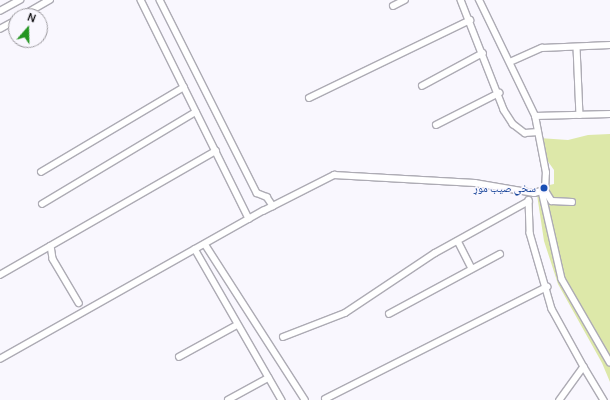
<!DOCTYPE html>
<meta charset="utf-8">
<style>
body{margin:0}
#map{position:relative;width:610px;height:400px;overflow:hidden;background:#f9f7fe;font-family:Manrope,"Noto Naskh Arabic",sans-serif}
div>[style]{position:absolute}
.green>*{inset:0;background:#dde8a9}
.roads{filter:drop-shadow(1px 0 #adabb4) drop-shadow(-1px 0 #adabb4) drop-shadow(0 1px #adabb4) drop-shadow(0 -1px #adabb4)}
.minor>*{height:5.5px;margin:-2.75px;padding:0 2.75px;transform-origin:2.75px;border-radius:2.75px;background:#fff}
.dots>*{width:11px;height:11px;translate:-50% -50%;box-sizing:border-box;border:2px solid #f9f7fe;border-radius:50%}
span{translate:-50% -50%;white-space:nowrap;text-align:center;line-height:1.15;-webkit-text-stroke:3px #f9f7fe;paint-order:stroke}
.transit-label{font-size:11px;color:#164399}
.right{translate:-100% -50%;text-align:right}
.north{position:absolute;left:8px;top:8px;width:40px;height:40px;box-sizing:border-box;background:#f9f7fe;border:1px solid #9d9ba0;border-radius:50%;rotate:20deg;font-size:11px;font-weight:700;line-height:16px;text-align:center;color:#121114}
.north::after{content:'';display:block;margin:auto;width:14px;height:18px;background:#249521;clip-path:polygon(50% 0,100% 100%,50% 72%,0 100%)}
</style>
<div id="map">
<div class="green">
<i style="clip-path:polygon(610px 134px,610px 382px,602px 363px,558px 284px,544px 241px,536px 188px,554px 184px,554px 170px,542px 153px,539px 138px,568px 140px,588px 135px)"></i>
</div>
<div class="roads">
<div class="minor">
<i style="left:141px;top:0;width:244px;rotate:63.7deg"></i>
<i style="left:160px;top:0;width:216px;rotate:63.3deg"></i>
<i style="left:257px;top:193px;width:11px;rotate:22deg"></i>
<i style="left:267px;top:197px;width:11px;rotate:56deg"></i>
<i style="left:461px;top:0;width:118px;rotate:68.6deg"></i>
<i style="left:504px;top:110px;width:17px;rotate:57deg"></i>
<i style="left:513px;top:124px;width:15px;rotate:37deg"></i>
<i style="left:525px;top:133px;width:13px;rotate:-4deg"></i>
<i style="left:393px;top:6px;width:13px;rotate:-27deg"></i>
<i style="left:0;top:11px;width:23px;rotate:-29deg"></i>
<i style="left:22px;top:16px;width:32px;rotate:-30deg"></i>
<i style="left:0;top:29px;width:18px;rotate:-29deg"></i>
<i style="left:577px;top:47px;width:68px;rotate:87.5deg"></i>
<i style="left:510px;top:62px;width:35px;rotate:-24deg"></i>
<i style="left:542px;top:48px;width:68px;rotate:-2.5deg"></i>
<i style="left:422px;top:86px;width:69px;rotate:-28.4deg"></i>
<i style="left:309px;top:98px;width:179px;rotate:-25.8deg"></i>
<i style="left:535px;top:116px;width:75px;rotate:-1.5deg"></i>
<i style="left:436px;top:125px;width:71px;rotate:-26.9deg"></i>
<i style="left:41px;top:172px;width:166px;rotate:-30.7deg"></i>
<i style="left:545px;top:190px;width:13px;rotate:58deg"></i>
<i style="left:552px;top:201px;width:20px;rotate:3deg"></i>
<i style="left:542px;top:191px;width:90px;rotate:77.2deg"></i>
<i style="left:562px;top:279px;width:96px;rotate:60deg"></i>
<i style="left:529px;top:200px;width:33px;rotate:88deg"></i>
<i style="left:530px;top:233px;width:79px;rotate:73.9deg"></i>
<i style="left:552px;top:309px;width:66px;rotate:61.1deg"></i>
<i style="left:584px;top:367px;width:41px;rotate:126deg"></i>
<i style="left:42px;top:204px;width:179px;rotate:-30.9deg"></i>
<i style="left:458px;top:241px;width:30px;rotate:63deg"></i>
<i style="left:205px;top:244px;width:185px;rotate:57.3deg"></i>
<i style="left:51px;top:246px;width:13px;rotate:81deg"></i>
<i style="left:53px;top:259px;width:51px;rotate:59.4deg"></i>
<i style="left:195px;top:249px;width:174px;rotate:60.1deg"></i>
<i style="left:0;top:275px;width:249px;rotate:-29.9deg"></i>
<i style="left:389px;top:314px;width:126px;rotate:-28.4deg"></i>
<i style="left:283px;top:337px;width:66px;rotate:-21.2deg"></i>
<i style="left:345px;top:313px;width:108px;rotate:-33.7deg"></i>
<i style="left:435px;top:253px;width:107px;rotate:-29deg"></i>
<i style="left:179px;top:357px;width:66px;rotate:-28.9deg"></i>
<i style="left:0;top:359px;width:302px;rotate:-29.4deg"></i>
<i style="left:263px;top:211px;width:80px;rotate:-26.9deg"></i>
<i style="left:334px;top:175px;width:141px;rotate:3.2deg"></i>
<i style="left:475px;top:183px;width:60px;rotate:9.6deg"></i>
<i style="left:534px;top:193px;width:11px;rotate:-15deg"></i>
<i style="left:545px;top:190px;width:17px;rotate:-87deg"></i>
<i style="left:546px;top:173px;width:58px;rotate:-100.9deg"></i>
<i style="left:535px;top:116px;width:129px;rotate:-115.8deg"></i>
<i style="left:584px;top:367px;width:39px;rotate:59deg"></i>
<i style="left:325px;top:399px;width:249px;rotate:-26.8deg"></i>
<i style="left:228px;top:400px;width:46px;rotate:-28.8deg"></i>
</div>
</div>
<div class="dots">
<i style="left:544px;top:188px;background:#1a4fb4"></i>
</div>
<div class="transit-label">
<span class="right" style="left:536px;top:188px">سخي صیب موړ</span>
</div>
<div class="north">N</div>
</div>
